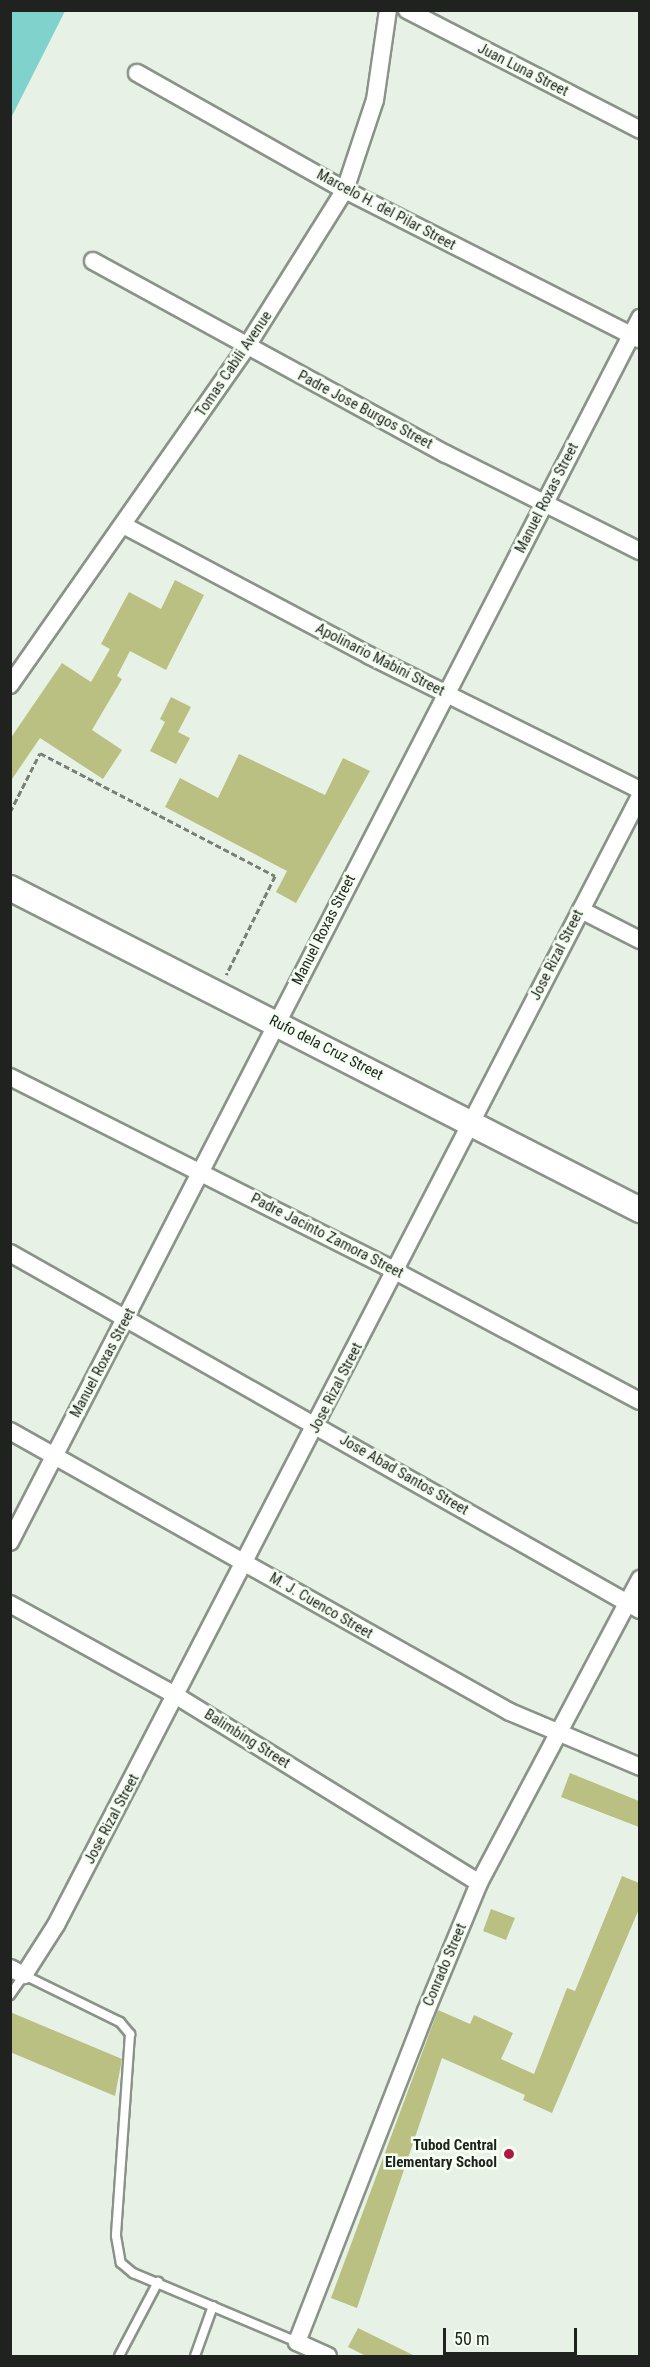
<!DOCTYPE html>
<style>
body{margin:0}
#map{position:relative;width:650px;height:2367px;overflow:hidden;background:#e8f1e5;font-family:"Roboto Condensed",sans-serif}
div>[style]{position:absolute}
.water>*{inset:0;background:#7fd3cc}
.building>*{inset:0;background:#b9c082}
.path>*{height:3px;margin-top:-1.5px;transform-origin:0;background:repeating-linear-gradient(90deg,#797f78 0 6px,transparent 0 9px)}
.roads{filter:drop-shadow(2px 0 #8a9388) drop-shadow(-2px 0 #8a9388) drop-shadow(0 2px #8a9388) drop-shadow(0 -2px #8a9388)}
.lane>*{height:8px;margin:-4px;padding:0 4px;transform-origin:4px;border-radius:4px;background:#fff}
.street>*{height:16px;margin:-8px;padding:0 8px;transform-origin:8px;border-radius:8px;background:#fff}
.secondary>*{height:24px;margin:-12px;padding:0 12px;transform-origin:12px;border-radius:12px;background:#fff}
.dots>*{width:16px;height:16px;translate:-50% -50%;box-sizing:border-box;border:3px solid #f5fff2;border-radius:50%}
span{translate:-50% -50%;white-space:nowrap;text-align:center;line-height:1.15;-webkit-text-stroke:5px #f5fff2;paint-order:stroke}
.street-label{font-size:15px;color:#1f221e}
.poi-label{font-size:15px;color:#1f221e;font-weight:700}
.right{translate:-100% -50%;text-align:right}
.frame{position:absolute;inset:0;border:12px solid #1f221e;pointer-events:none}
.scale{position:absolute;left:443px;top:2328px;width:134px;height:27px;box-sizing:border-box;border:3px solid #1f221e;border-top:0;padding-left:8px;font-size:18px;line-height:21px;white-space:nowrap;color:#1f221e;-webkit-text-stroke:4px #f5fff2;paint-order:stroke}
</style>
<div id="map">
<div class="water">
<i style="clip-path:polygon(11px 10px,65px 11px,11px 118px,10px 11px)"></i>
</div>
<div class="building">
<i style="clip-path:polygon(175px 580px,204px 595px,166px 670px,130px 651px,117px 676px,122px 679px,92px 730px,122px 750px,103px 779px,40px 738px,10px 782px,10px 739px,62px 663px,91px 682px,110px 649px,101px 644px,129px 592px,161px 609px)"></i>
<i style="clip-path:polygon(171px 697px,191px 707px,178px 732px,190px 738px,176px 764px,150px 751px,165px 722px,160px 719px)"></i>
<i style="clip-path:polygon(239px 754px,325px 795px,343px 758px,370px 771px,296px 903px,276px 892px,287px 871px,165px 807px,180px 778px,218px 798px)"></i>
<i style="clip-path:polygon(570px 1773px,639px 1801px,639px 1827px,561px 1797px)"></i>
<i style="clip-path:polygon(622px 1876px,639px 1883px,639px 1909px,552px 2113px,523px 2100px,525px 2095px,442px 2058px,357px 2308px,331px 2298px,438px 2010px,470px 2024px,474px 2015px,513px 2033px,501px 2059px,534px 2074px,567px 1988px,575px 1991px)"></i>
<i style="clip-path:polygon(491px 1909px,515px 1918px,506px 1940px,483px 1931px)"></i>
<i style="clip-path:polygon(10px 2012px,122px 2059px,115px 2096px,10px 2052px)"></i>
<i style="clip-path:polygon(358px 2328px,415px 2356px,366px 2356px,348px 2347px)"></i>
</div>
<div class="path">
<i style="left:10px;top:812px;width:66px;rotate:-63deg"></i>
<i style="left:40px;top:753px;width:265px;rotate:27.6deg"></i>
<i style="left:275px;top:876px;width:110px;rotate:116.3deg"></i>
</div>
<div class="roads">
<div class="lane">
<i style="left:10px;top:1995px;width:24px;rotate:-55deg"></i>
<i style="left:24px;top:1975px;width:107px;rotate:26.1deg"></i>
<i style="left:120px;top:2022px;width:16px;rotate:50deg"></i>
<i style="left:130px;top:2034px;width:202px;rotate:94deg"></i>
<i style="left:116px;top:2236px;width:27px;rotate:80deg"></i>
<i style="left:121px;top:2263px;width:16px;rotate:40deg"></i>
<i style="left:133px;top:2273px;width:178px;rotate:22.8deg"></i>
<i style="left:119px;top:2356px;width:84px;rotate:-62.2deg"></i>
<i style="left:195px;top:2356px;width:53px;rotate:-70.2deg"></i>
</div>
<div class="street">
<i style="left:407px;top:10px;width:262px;rotate:27.2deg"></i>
<i style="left:137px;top:73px;width:239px;rotate:29.4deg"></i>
<i style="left:345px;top:190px;width:330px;rotate:26.9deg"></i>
<i style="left:93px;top:261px;width:402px;rotate:28.7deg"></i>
<i style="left:446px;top:454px;width:217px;rotate:26.6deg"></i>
<i style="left:123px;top:525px;width:280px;rotate:27.9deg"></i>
<i style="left:370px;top:656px;width:301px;rotate:26.4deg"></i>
<i style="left:10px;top:685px;width:414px;rotate:-55deg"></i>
<i style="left:247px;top:346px;width:184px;rotate:-57.9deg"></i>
<i style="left:345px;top:190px;width:95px;rotate:-71.6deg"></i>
<i style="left:375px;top:100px;width:91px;rotate:-81.8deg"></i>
<i style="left:581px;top:910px;width:66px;rotate:27deg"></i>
<i style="left:10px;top:1077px;width:431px;rotate:26.7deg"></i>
<i style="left:395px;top:1271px;width:277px;rotate:28deg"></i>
<i style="left:10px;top:1253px;width:724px;rotate:29.54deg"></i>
<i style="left:10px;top:1431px;width:574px;rotate:29.34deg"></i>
<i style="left:510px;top:1712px;width:141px;rotate:22.9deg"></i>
<i style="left:10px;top:1542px;width:1377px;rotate:-62.76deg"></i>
<i style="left:10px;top:1604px;width:188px;rotate:28.9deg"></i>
<i style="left:175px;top:1695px;width:357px;rotate:31.7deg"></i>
<i style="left:10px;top:1968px;width:16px;rotate:27deg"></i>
<i style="left:24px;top:1975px;width:59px;rotate:-57.4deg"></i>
<i style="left:56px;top:1925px;width:1271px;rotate:-62.65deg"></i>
<i style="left:328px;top:2356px;width:34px;rotate:-156deg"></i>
<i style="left:297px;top:2342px;width:355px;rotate:-68.7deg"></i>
<i style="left:426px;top:2011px;width:139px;rotate:-67.5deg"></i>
<i style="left:479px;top:1883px;width:344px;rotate:-62.1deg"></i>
</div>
<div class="secondary">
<i style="left:10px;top:888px;width:708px;rotate:27.07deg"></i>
</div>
</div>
<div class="dots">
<i style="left:509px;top:2154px;background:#ad1941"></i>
</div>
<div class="street-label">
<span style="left:523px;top:70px;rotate:27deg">Juan Luna Street</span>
<span style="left:386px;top:210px;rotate:28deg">Marcelo H. del Pilar Street</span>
<span style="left:234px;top:364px;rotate:-56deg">Tomas Cabili Avenue</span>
<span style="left:365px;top:410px;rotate:28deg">Padre Jose Burgos Street</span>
<span style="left:547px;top:498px;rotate:-63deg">Manuel Roxas Street</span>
<span style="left:380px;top:660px;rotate:27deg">Apolinario Mabini Street</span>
<span style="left:324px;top:930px;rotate:-63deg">Manuel Roxas Street</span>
<span style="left:557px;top:955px;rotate:-63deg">Jose Rizal Street</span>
<span style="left:326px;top:1048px;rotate:27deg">Rufo dela Cruz Street</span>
<span style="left:327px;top:1236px;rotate:27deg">Padre Jacinto Zamora Street</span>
<span style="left:103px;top:1363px;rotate:-62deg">Manuel Roxas Street</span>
<span style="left:336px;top:1388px;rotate:-63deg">Jose Rizal Street</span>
<span style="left:404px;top:1475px;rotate:30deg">Jose Abad Santos Street</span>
<span style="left:321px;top:1606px;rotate:30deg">M. J. Cuenco Street</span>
<span style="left:247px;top:1739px;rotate:32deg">Balimbing Street</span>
<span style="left:112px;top:1819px;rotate:-62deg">Jose Rizal Street</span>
<span style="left:445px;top:1965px;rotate:-67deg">Conrado Street</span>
</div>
<div class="poi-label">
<span class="right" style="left:497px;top:2154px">Tubod Central<br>Elementary School</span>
</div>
<div class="frame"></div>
<div class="scale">50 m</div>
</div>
